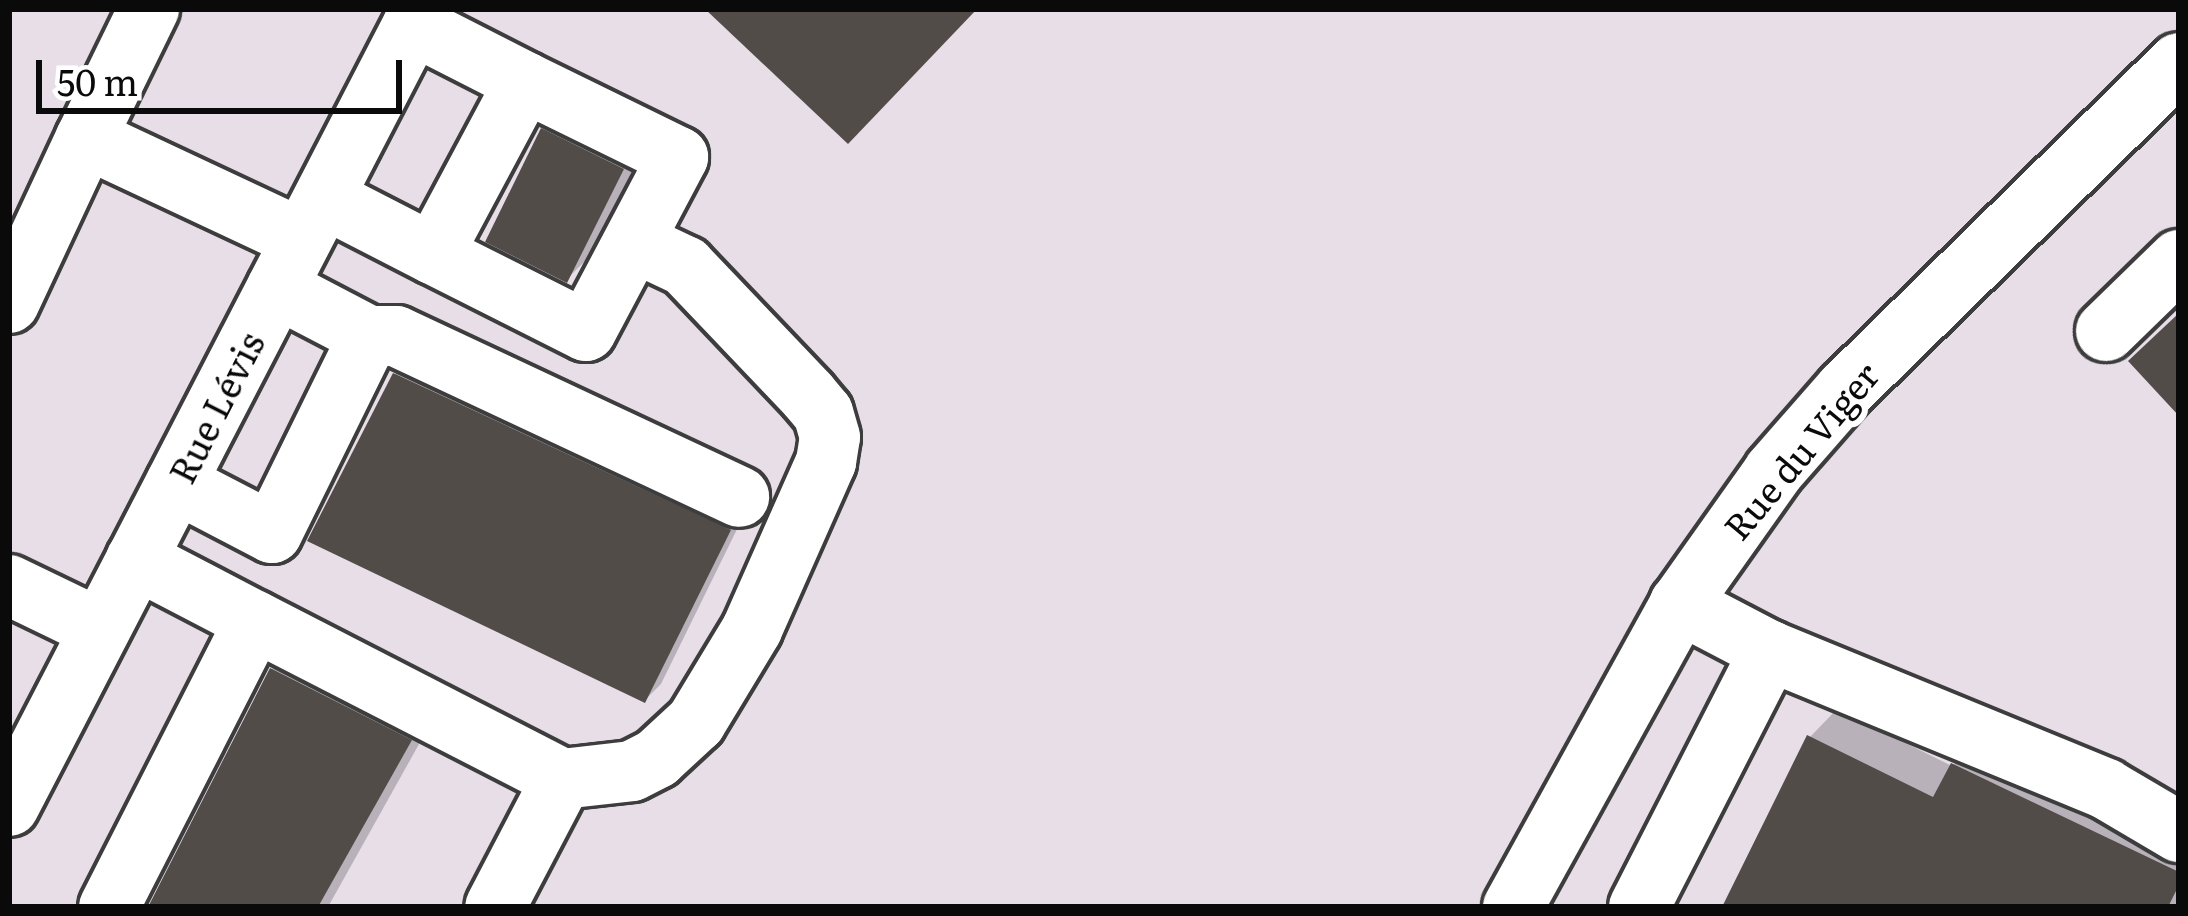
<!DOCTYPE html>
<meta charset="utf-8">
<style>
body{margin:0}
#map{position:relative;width:2188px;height:916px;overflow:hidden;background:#fdfae9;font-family:Literata,serif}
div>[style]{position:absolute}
.industrial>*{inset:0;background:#e8dee8}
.shadow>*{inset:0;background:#0003}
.building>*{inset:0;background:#514c48}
.roads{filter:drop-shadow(3px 0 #3d3d3d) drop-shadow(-3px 0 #3d3d3d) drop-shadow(0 3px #3d3d3d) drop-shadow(0 -3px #3d3d3d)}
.minor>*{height:60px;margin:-30px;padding:0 30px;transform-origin:30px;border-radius:30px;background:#fff}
span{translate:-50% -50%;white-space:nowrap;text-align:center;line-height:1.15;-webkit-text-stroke:12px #fff;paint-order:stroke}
.street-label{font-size:36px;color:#0a0a0a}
.frame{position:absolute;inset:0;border:12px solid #0a0a0a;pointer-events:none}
.scale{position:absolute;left:36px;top:60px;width:366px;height:54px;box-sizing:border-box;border:6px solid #0a0a0a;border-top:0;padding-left:15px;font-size:36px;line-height:42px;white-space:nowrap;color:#0a0a0a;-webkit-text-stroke:9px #fff;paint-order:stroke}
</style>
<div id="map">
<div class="industrial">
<i style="clip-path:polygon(9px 9px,2179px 9px,2179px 907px,9px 907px)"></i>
</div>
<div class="shadow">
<i style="clip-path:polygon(567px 108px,645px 146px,589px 257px,567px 279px,544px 130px)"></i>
<i style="clip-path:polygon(411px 358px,745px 513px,661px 684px,645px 700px,395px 374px)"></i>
<i style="clip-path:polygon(300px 642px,437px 712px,328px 907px,151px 907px,272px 669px)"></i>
<i style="clip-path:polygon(1837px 709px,1952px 766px,1981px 737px,2179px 832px,2179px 907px,1725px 907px,1810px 737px)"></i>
</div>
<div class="building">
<i style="clip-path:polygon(705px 9px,977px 9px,848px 144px)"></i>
<i style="clip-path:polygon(541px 128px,624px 169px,567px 283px,485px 242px)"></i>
<i style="clip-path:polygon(2179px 313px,2179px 416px,2128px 361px)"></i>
<i style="clip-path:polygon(393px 373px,731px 530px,645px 703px,307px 541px)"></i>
<i style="clip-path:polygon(270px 668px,412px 740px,318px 907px,148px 907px)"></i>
<i style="clip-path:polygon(1807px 735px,1933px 797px,1951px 763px,2179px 872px,2179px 885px,2168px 907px,1722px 907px)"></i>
</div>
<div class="roads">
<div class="minor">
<i style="left:86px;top:138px;width:144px;rotate:-64deg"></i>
<i style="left:324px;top:198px;width:123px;rotate:27.2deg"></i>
<i style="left:433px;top:254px;width:195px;rotate:-61.9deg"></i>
<i style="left:525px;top:82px;width:126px;rotate:-153deg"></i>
<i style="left:433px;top:254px;width:171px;rotate:26.7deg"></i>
<i style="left:586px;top:331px;width:197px;rotate:-62.1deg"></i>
<i style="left:678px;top:157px;width:170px;rotate:-153.9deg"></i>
<i style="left:9px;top:303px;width:182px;rotate:-65deg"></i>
<i style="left:86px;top:138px;width:238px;rotate:25.1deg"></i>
<i style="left:2106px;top:331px;width:102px;rotate:-44.2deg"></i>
<i style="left:369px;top:336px;width:27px"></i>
<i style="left:396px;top:336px;width:379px;rotate:25.1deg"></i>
<i style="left:176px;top:483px;width:108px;rotate:27.5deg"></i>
<i style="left:272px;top:533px;width:220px;rotate:-63.8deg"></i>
<i style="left:369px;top:336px;width:104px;rotate:-152.4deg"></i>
<i style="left:9px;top:585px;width:101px;rotate:25.8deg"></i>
<i style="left:255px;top:621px;width:345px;rotate:27.2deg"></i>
<i style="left:562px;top:779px;width:144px;rotate:117.6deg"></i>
<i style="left:1770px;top:651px;width:363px;rotate:22.3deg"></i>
<i style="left:2106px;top:789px;width:85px;rotate:30.5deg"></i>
<i style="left:562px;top:779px;width:70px;rotate:-6.5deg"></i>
<i style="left:632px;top:771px;width:28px;rotate:-27deg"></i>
<i style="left:657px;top:758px;width:53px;rotate:-42.7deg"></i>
<i style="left:696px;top:722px;width:109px;rotate:-58.9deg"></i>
<i style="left:752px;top:629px;width:183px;rotate:-66.1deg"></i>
<i style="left:826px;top:462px;width:25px;rotate:-81deg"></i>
<i style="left:830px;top:437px;width:25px;rotate:-106deg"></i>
<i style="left:823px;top:413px;width:23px;rotate:-130deg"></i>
<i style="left:808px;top:395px;width:178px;rotate:-133.6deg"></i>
<i style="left:685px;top:266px;width:56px;rotate:-154.8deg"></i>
<i style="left:9px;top:806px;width:897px;rotate:-62.66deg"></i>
<i style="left:109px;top:907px;width:321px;rotate:-63deg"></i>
<i style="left:255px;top:621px;width:134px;rotate:-152.5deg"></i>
<i style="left:1513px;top:907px;width:346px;rotate:-61.1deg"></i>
<i style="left:1680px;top:604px;width:163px;rotate:-54.7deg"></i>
<i style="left:1774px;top:471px;width:108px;rotate:-48.8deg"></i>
<i style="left:1845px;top:390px;width:467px;rotate:-44.4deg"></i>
<i style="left:1639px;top:907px;width:288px;rotate:-62.9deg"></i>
<i style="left:1770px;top:651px;width:102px;rotate:-152.4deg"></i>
</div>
</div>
<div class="street-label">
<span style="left:215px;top:407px;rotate:-63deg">Rue Lévis</span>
<span style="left:1800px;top:450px;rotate:-50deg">Rue du Viger</span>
</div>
<div class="frame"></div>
<div class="scale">50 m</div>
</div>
